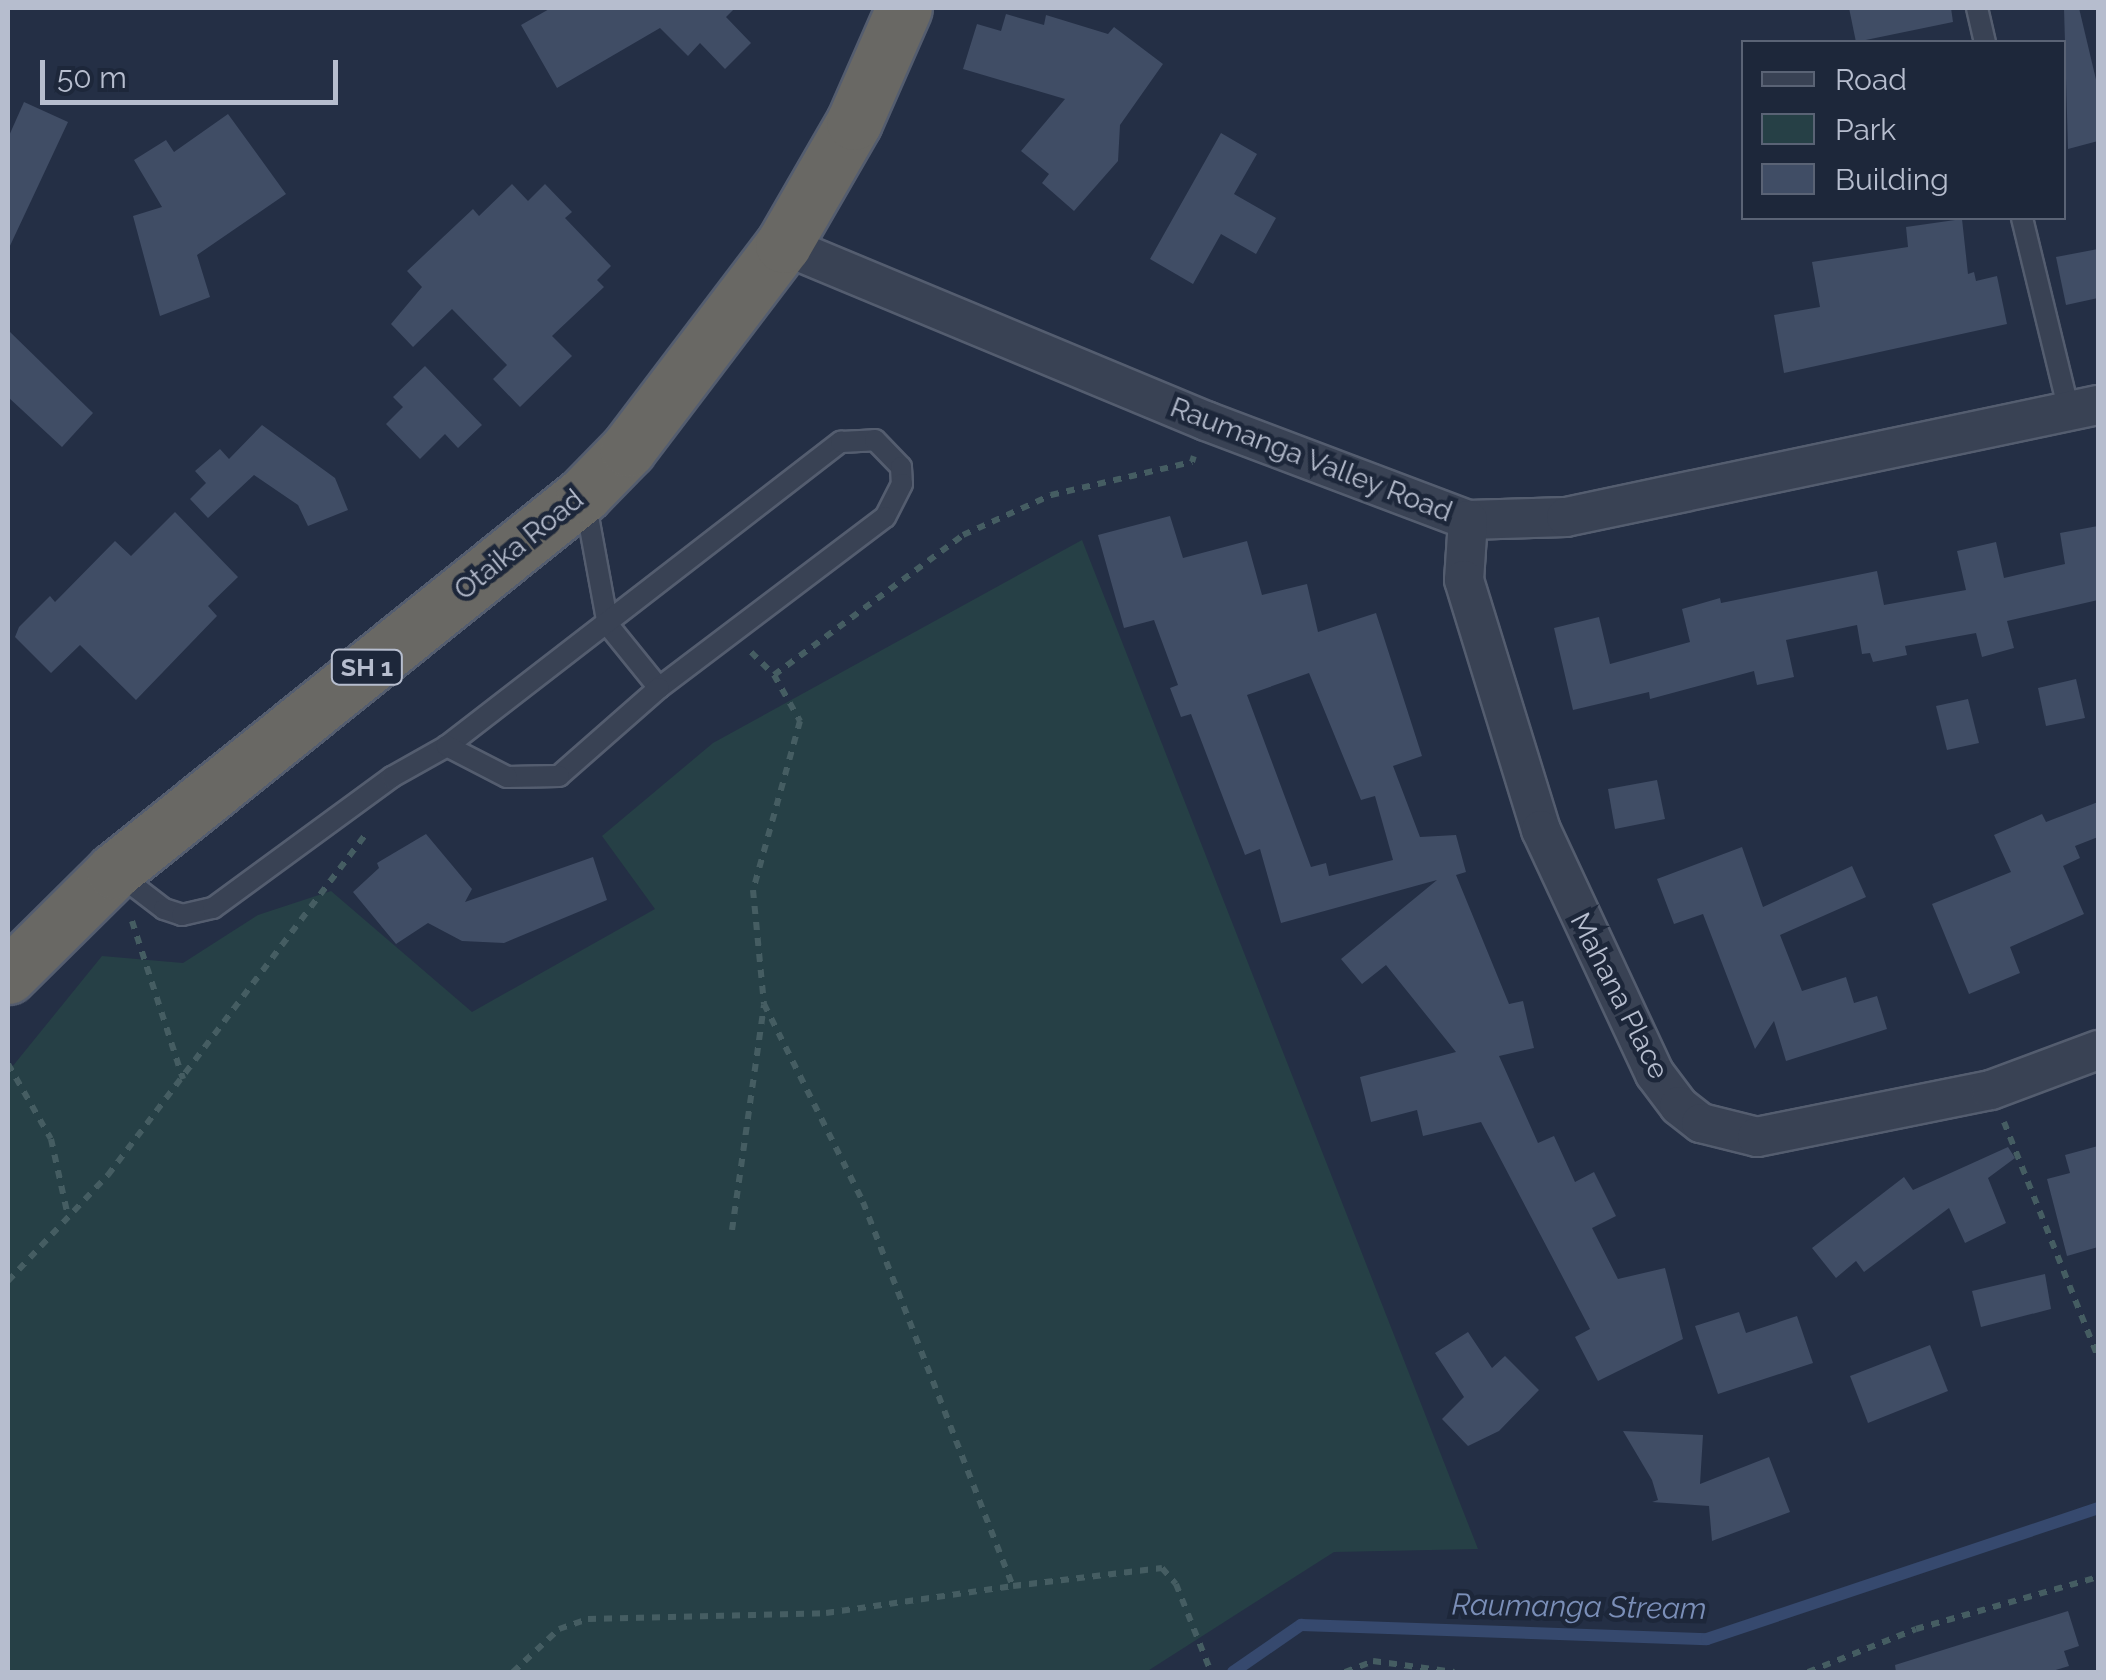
<!DOCTYPE html>
<style>
body{margin:0}
#map{position:relative;width:2106px;height:1680px;overflow:hidden;background:#242f45;font-family:Raleway,sans-serif}
div>[style]{position:absolute}
.green>*{inset:0;background:#264046}
.stream>*{height:12px;margin:-6px;padding:0 6px;transform-origin:6px;border-radius:6px;background:#36496e}
.building>*{inset:0;background:#404d65}
.path>*{height:6px;margin-top:-3px;transform-origin:0;background:repeating-linear-gradient(90deg,#455d62 0 8px,transparent 0 16px)}
.roads{filter:drop-shadow(2px 0 #545d6f) drop-shadow(-2px 0 #545d6f) drop-shadow(0 2px #545d6f) drop-shadow(0 -2px #545d6f)}
.service>*{height:20px;margin:-10px;padding:0 10px;transform-origin:10px;border-radius:10px;background:#394254}
.minor>*{height:38px;margin:-19px;padding:0 19px;transform-origin:19px;border-radius:19px;background:#394254}
.trunk>*{height:55px;margin:-27.5px;padding:0 27.5px;transform-origin:27.5px;border-radius:27.5px;background:#696864}
span{translate:-50% -50%;white-space:nowrap;text-align:center;line-height:1.15;-webkit-text-stroke:9px #1d273a;paint-order:stroke}
.shield-label span{padding:2px 8px;background:#1d273a;border:2px solid;border-radius:8px;-webkit-text-stroke-width:0}
.shield-label{font-size:25px;color:#b6bdce;font-weight:700}
.street-label{font-size:28px;color:#b6bdce}
.water-label{font-size:30px;color:#7b8fb8;font-style:italic}
.frame{position:absolute;inset:0;border:10px solid #b6bdce;pointer-events:none}
.legend{position:absolute;left:1741px;top:40px;width:325px;height:180px;box-sizing:border-box;background:#1d273a;border:2px solid #5a6375;margin:0;padding:12px 18px;list-style:none;font-size:30px;color:#b6bdce}
.legend li{display:flex;align-items:center;gap:20px;height:50px}
.legend b{width:50px;border:2px solid #5a6375}
.scale{position:absolute;left:40px;top:60px;width:298px;height:45px;box-sizing:border-box;border:5px solid #b6bdce;border-top:0;padding-left:12px;font-size:30px;line-height:35px;white-space:nowrap;color:#b6bdce;-webkit-text-stroke:8px #1d273a;paint-order:stroke}
</style>
<div id="map">
<div class="green">
<i style="clip-path:polygon(1082px 540px,1478px 1549px,1334px 1552px,1146px 1672px,8px 1672px,8px 1072px,102px 956px,183px 963px,258px 915px,331px 891px,472px 1012px,655px 909px,602px 836px,713px 743px)"></i>
</div>
<div class="stream">
<i style="left:1233px;top:1672px;width:83px;rotate:-34.7deg"></i>
<i style="left:1301px;top:1625px;width:406px;rotate:2deg"></i>
<i style="left:1707px;top:1639px;width:412px;rotate:-18.5deg"></i>
</div>
<div class="building">
<i style="clip-path:polygon(551px 8px,735px 8px,726px 17px,751px 43px,725px 69px,700px 43px,688px 56px,660px 28px,557px 88px,521px 25px)"></i>
<i style="clip-path:polygon(1849px 8px,1951px 8px,1953px 22px,1856px 42px)"></i>
<i style="clip-path:polygon(2064px 8px,2079px 8px,2098px 88px,2098px 141px,2068px 149px)"></i>
<i style="clip-path:polygon(1006px 14px,1044px 25px,1046px 15px,1108px 34px,1114px 27px,1163px 64px,1120px 125px,1118px 161px,1074px 211px,1042px 183px,1049px 174px,1021px 151px,1065px 99px,963px 69px,977px 24px,1001px 31px)"></i>
<i style="clip-path:polygon(24px 102px,68px 122px,8px 250px,8px 138px)"></i>
<i style="clip-path:polygon(228px 114px,286px 194px,197px 255px,210px 297px,160px 316px,133px 216px,162px 207px,134px 160px,166px 140px,174px 152px)"></i>
<i style="clip-path:polygon(1221px 133px,1257px 154px,1234px 194px,1276px 218px,1256px 254px,1221px 234px,1193px 284px,1150px 259px)"></i>
<i style="clip-path:polygon(512px 184px,528px 201px,545px 184px,572px 212px,565px 218px,611px 266px,597px 280px,604px 287px,552px 336px,572px 356px,520px 407px,493px 379px,507px 365px,452px 309px,413px 347px,391px 324px,422px 287px,407px 271px,473px 209px,479px 216px)"></i>
<i style="clip-path:polygon(1962px 219px,1968px 274px,1974px 272px,1976px 281px,1997px 276px,2007px 324px,1784px 373px,1774px 315px,1820px 307px,1812px 262px,1908px 247px,1906px 227px)"></i>
<i style="clip-path:polygon(2098px 249px,2098px 298px,2066px 305px,2056px 257px)"></i>
<i style="clip-path:polygon(8px 330px,93px 413px,62px 447px,8px 397px)"></i>
<i style="clip-path:polygon(425px 366px,482px 425px,458px 448px,445px 434px,420px 459px,386px 424px,403px 407px,393px 397px)"></i>
<i style="clip-path:polygon(262px 425px,335px 478px,348px 510px,308px 526px,298px 505px,254px 475px,208px 518px,190px 499px,206px 483px,195px 471px,220px 449px,229px 459px)"></i>
<i style="clip-path:polygon(175px 512px,238px 577px,208px 606px,217px 616px,136px 700px,80px 645px,51px 673px,15px 637px,19px 627px,50px 596px,55px 602px,115px 541px,131px 556px)"></i>
<i style="clip-path:polygon(evenodd,1170px 516px,1183px 558px,1247px 541px,1262px 595px,1307px 584px,1318px 632px,1376px 613px,1422px 756px,1393px 766px,1420px 837px,1456px 835px,1466px 872px,1456px 875px,1509px 1004px,1523px 1001px,1534px 1048px,1499px 1056px,1538px 1143px,1554px 1136px,1575px 1182px,1594px 1172px,1616px 1216px,1592px 1228px,1618px 1279px,1665px 1268px,1683px 1339px,1598px 1381px,1575px 1337px,1590px 1329px,1481px 1122px,1423px 1136px,1417px 1110px,1371px 1122px,1360px 1077px,1456px 1052px,1386px 965px,1362px 984px,1341px 959px,1437px 880px,1281px 923px,1260px 849px,1245px 855px,1191px 714px,1181px 717px,1170px 688px,1178px 685px,1154px 620px,1124px 628px,1098px 535px,1170px 516px,1309px 673px,1361px 800px,1375px 796px,1393px 860px,1329px 876px,1326px 863px,1311px 867px,1247px 695px,1309px 673px)"></i>
<i style="clip-path:polygon(2098px 526px,2098px 600px,2007px 621px,2014px 648px,1982px 657px,1976px 633px,1905px 646px,1907px 655px,1873px 662px,1870px 653px,1862px 654px,1857px 625px,1786px 640px,1794px 677px,1757px 685px,1754px 671px,1650px 699px,1649px 692px,1573px 710px,1554px 628px,1599px 617px,1610px 664px,1690px 642px,1682px 609px,1720px 598px,1721px 603px,1877px 571px,1884px 605px,1966px 590px,1957px 551px,1996px 542px,2004px 578px,2065px 564px,2060px 533px)"></i>
<i style="clip-path:polygon(2076px 679px,2085px 718px,2046px 726px,2038px 688px)"></i>
<i style="clip-path:polygon(1968px 699px,1979px 743px,1947px 750px,1936px 706px)"></i>
<i style="clip-path:polygon(1657px 780px,1665px 819px,1615px 829px,1608px 789px)"></i>
<i style="clip-path:polygon(2098px 802px,2098px 837px,2075px 846px,2080px 858px,2063px 866px,2084px 914px,2010px 947px,2020px 973px,1969px 994px,1932px 904px,2011px 872px,1994px 835px,2042px 814px,2046px 822px)"></i>
<i style="clip-path:polygon(426px 834px,472px 889px,465px 902px,593px 857px,607px 900px,504px 943px,462px 941px,428px 923px,396px 944px,353px 892px,379px 868px,377px 863px)"></i>
<i style="clip-path:polygon(1742px 847px,1763px 907px,1852px 866px,1866px 897px,1780px 935px,1802px 991px,1846px 977px,1854px 1003px,1877px 996px,1887px 1029px,1786px 1061px,1774px 1021px,1755px 1049px,1703px 914px,1674px 924px,1657px 879px)"></i>
<i style="clip-path:polygon(2098px 1146px,2098px 1247px,2067px 1256px,2047px 1179px,2070px 1173px,2065px 1155px)"></i>
<i style="clip-path:polygon(2008px 1147px,2015px 1158px,1988px 1178px,2006px 1223px,1965px 1243px,1949px 1208px,1864px 1272px,1856px 1261px,1836px 1278px,1812px 1248px,1904px 1177px,1913px 1190px)"></i>
<i style="clip-path:polygon(2045px 1274px,2051px 1309px,1981px 1327px,1972px 1291px)"></i>
<i style="clip-path:polygon(1739px 1312px,1746px 1333px,1797px 1316px,1813px 1363px,1718px 1394px,1695px 1326px)"></i>
<i style="clip-path:polygon(1468px 1332px,1492px 1368px,1505px 1356px,1539px 1390px,1499px 1431px,1468px 1446px,1442px 1419px,1464px 1397px,1435px 1353px)"></i>
<i style="clip-path:polygon(1930px 1345px,1948px 1391px,1868px 1423px,1850px 1376px)"></i>
<i style="clip-path:polygon(1623px 1431px,1703px 1435px,1700px 1484px,1769px 1457px,1790px 1512px,1712px 1541px,1709px 1506px,1652px 1502px,1658px 1500px,1652px 1480px)"></i>
<i style="clip-path:polygon(2068px 1611px,2079px 1646px,2064px 1651px,2069px 1666px,2049px 1672px,1896px 1672px,1895px 1665px)"></i>
</div>
<div class="path">
<i style="left:751px;top:652px;width:33px;rotate:45deg"></i>
<i style="left:774px;top:675px;width:53px;rotate:60.5deg"></i>
<i style="left:800px;top:721px;width:175px;rotate:105.5deg"></i>
<i style="left:753px;top:890px;width:115px;rotate:84.5deg"></i>
<i style="left:764px;top:1004px;width:221px;rotate:63.4deg"></i>
<i style="left:863px;top:1202px;width:412px;rotate:68.7deg"></i>
<i style="left:1013px;top:1586px;width:150px;rotate:-6.9deg"></i>
<i style="left:1162px;top:1568px;width:21px;rotate:49deg"></i>
<i style="left:1176px;top:1584px;width:95px;rotate:68.3deg"></i>
<i style="left:774px;top:675px;width:235px;rotate:-36.5deg"></i>
<i style="left:963px;top:535px;width:97px;rotate:-24.4deg"></i>
<i style="left:1051px;top:495px;width:145px;rotate:-13.2deg"></i>
<i style="left:1192px;top:462px;width:6px;rotate:-72deg"></i>
<i style="left:132px;top:921px;width:166px;rotate:72.1deg"></i>
<i style="left:8px;top:1064px;width:86px;rotate:60.2deg"></i>
<i style="left:51px;top:1139px;width:79px;rotate:77.6deg"></i>
<i style="left:2004px;top:1122px;width:253px;rotate:68.2deg"></i>
<i style="left:732px;top:1230px;width:227px;rotate:-81.9deg"></i>
<i style="left:8px;top:1281px;width:146px;rotate:-46.7deg"></i>
<i style="left:108px;top:1175px;width:428px;rotate:-52.9deg"></i>
<i style="left:513px;top:1672px;width:63px;rotate:-43.1deg"></i>
<i style="left:559px;top:1629px;width:31px;rotate:-19deg"></i>
<i style="left:588px;top:1619px;width:238px;rotate:-1.4deg"></i>
<i style="left:826px;top:1613px;width:189px;rotate:-8.2deg"></i>
<i style="left:1345px;top:1672px;width:30px;rotate:-21deg"></i>
<i style="left:1373px;top:1661px;width:82px;rotate:7.7deg"></i>
<i style="left:1808px;top:1672px;width:116px;rotate:-21.7deg"></i>
<i style="left:1916px;top:1629px;width:189px;rotate:-15.9deg"></i>
</div>
<div class="roads">
<div class="service">
<i style="left:1977px;top:8px;width:35px;rotate:77deg"></i>
<i style="left:2022px;top:218px;width:199px;rotate:76.3deg"></i>
<i style="left:585px;top:500px;width:127px;rotate:79.6deg"></i>
<i style="left:608px;top:625px;width:81px;rotate:51deg"></i>
<i style="left:117px;top:873px;width:59px;rotate:37.5deg"></i>
<i style="left:164px;top:909px;width:19px;rotate:18deg"></i>
<i style="left:182px;top:915px;width:32px;rotate:-13deg"></i>
<i style="left:213px;top:908px;width:222px;rotate:-36.2deg"></i>
<i style="left:392px;top:777px;width:63px;rotate:-29.4deg"></i>
<i style="left:447px;top:746px;width:498px;rotate:-37.7deg"></i>
<i style="left:841px;top:442px;width:34px;rotate:-3deg"></i>
<i style="left:875px;top:440px;width:37px;rotate:46deg"></i>
<i style="left:901px;top:467px;width:17px;rotate:87deg"></i>
<i style="left:902px;top:484px;width:37px;rotate:117deg"></i>
<i style="left:885px;top:517px;width:283px;rotate:142.9deg"></i>
<i style="left:659px;top:688px;width:133px;rotate:138.7deg"></i>
<i style="left:559px;top:776px;width:52px;rotate:178.9deg"></i>
<i style="left:507px;top:777px;width:68px;rotate:-152.7deg"></i>
</div>
<div class="minor">
<i style="left:783px;top:245px;width:458px;rotate:22.6deg"></i>
<i style="left:1206px;top:421px;width:280px;rotate:20.7deg"></i>
<i style="left:1468px;top:520px;width:98px;rotate:-1.8deg"></i>
<i style="left:1566px;top:517px;width:544px;rotate:-11.89deg"></i>
<i style="left:1468px;top:520px;width:60px;rotate:93.8deg"></i>
<i style="left:1464px;top:580px;width:262px;rotate:72.9deg"></i>
<i style="left:1541px;top:830px;width:269px;rotate:65deg"></i>
<i style="left:1655px;top:1074px;width:40px;rotate:53deg"></i>
<i style="left:1679px;top:1106px;width:28px;rotate:38deg"></i>
<i style="left:1701px;top:1123px;width:58px;rotate:14deg"></i>
<i style="left:1757px;top:1137px;width:239px;rotate:-11.4deg"></i>
<i style="left:1991px;top:1090px;width:114px;rotate:-20.5deg"></i>
</div>
<div class="trunk">
<i style="left:8px;top:976px;width:149px;rotate:-44.7deg"></i>
<i style="left:114px;top:871px;width:603px;rotate:-38.73deg"></i>
<i style="left:584px;top:494px;width:63px;rotate:-45.6deg"></i>
<i style="left:628px;top:449px;width:256px;rotate:-52.8deg"></i>
<i style="left:783px;top:245px;width:142px;rotate:-60deg"></i>
<i style="left:854px;top:122px;width:124px;rotate:-66.3deg"></i>
</div>
</div>
<div class="shield-label">
<span style="left:367px;top:667px">SH 1</span>
</div>
<div class="street-label">
<span style="left:1311px;top:460px;rotate:21deg">Raumanga Valley Road</span>
<span style="left:519px;top:545px;rotate:-39deg">Otaika Road</span>
<span style="left:1619px;top:996px;rotate:63deg">Mahana Place</span>
</div>
<div class="water-label">
<span style="left:1579px;top:1607px;rotate:1deg">Raumanga Stream</span>
</div>
<div class="frame"></div>
<ul class="legend">
<li><b style="height:12px;background:#394254"></b>Road</li>
<li><b style="height:28px;background:#264046"></b>Park</li>
<li><b style="height:28px;background:#404d65"></b>Building</li>
</ul>
<div class="scale">50 m</div>
</div>
